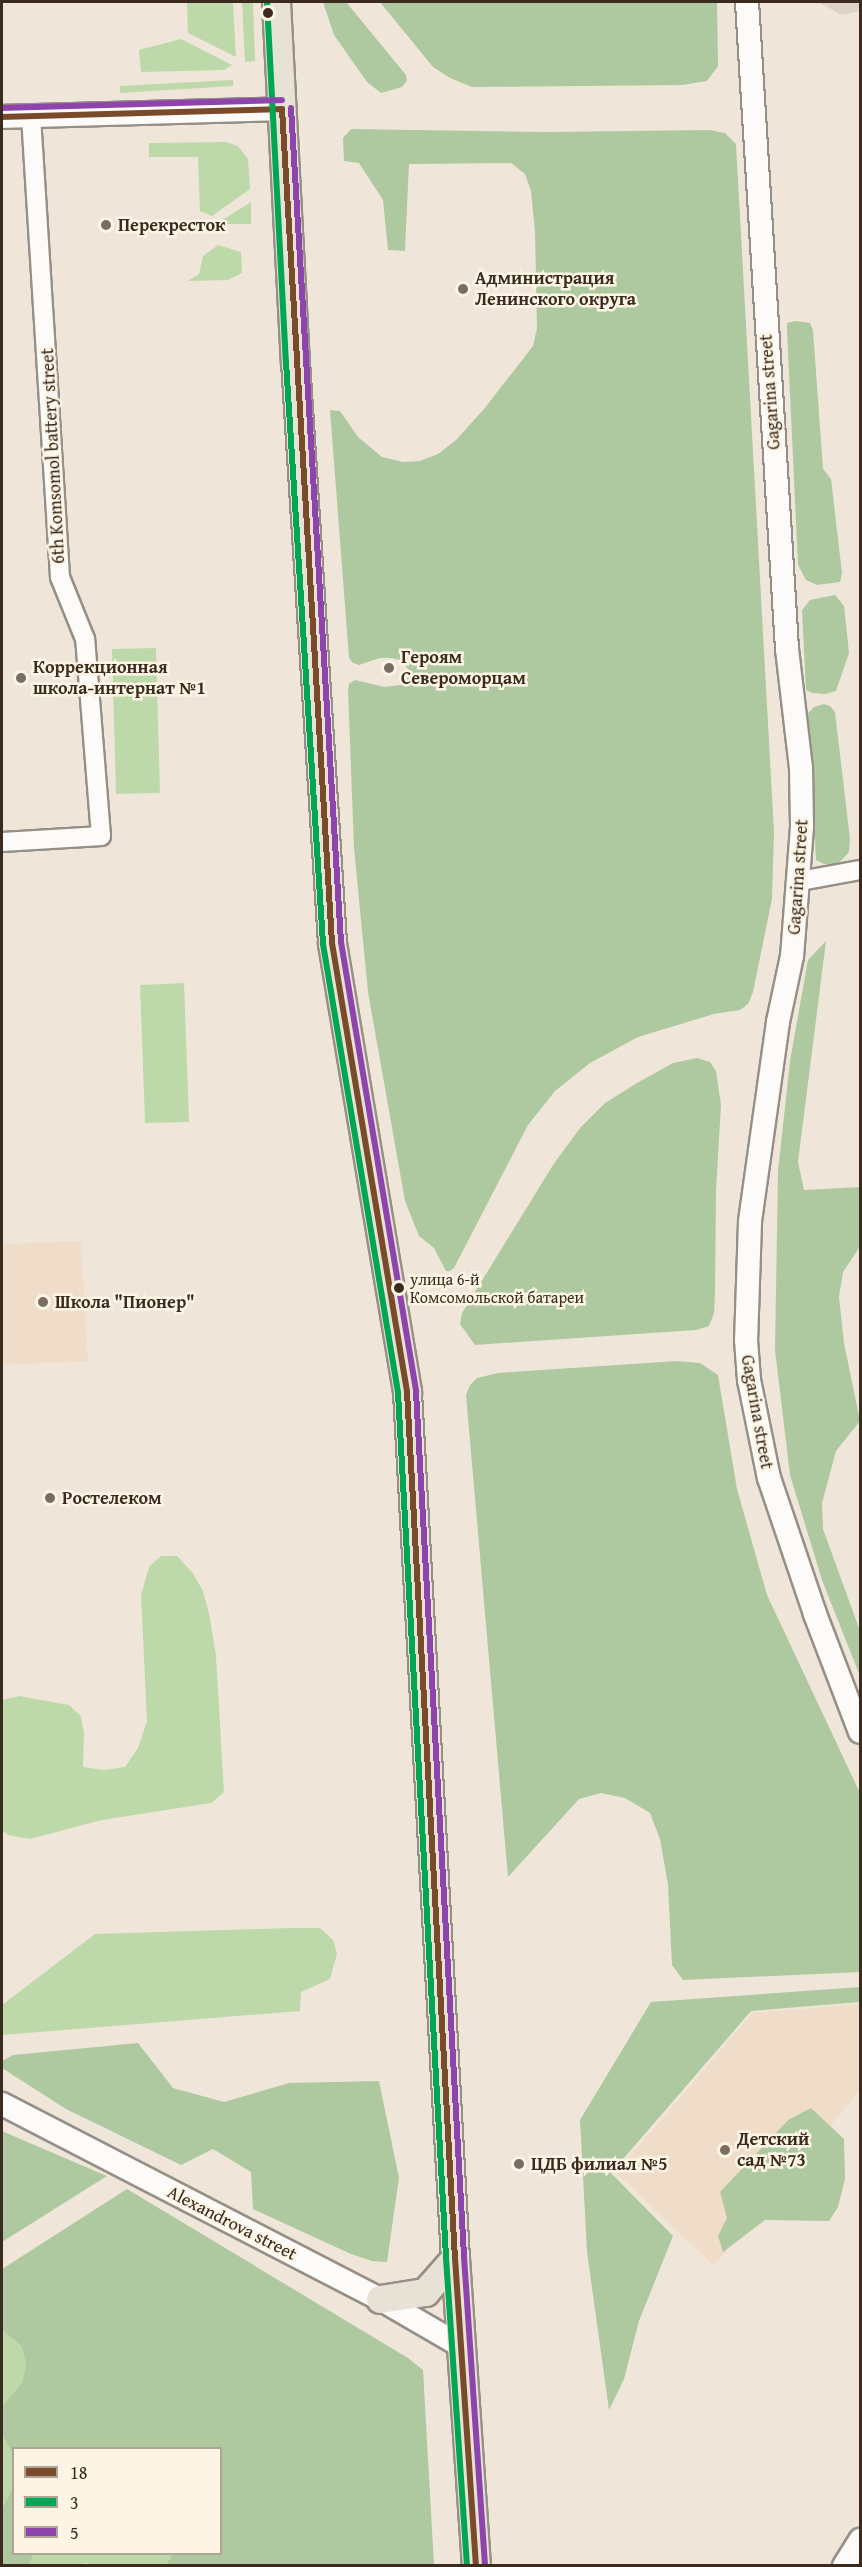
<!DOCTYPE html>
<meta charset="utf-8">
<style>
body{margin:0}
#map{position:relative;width:862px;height:2567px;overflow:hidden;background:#efe6d9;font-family:"Gentium Book Plus",serif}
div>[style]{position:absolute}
.built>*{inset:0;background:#efddc9}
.industrial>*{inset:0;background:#dcd2c7}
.green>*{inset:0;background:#bed9a9}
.forest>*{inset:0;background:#aec99f}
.roads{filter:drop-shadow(2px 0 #968f86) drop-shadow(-2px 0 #968f86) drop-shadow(0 2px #968f86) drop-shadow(0 -2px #968f86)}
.minor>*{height:18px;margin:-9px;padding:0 9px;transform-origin:9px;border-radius:9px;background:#fdfbf9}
.tertiary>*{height:22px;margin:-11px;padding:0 11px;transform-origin:11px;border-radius:11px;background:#fdfbf9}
.primary>*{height:27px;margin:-13.5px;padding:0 13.5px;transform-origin:13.5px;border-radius:13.5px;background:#e7e2d5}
.bus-1>*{height:6px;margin:-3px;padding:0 3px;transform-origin:3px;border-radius:3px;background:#7a4b2a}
.bus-2>*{height:6px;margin:-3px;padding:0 3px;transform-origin:3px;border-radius:3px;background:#00a651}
.bus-3>*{height:6px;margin:-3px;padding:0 3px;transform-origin:3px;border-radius:3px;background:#8e44ad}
.dots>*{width:16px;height:16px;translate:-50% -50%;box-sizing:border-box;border:3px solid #fcf5e5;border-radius:50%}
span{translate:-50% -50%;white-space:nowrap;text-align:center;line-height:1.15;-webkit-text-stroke:5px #fcf5e5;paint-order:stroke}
.bus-label{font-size:16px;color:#3b2a1e}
.left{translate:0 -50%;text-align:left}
.poi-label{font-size:18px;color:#3b2a1e;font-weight:700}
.street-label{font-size:18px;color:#3b2a1e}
.frame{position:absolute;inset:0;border:3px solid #3b2a1e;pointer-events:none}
.legend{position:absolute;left:12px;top:2447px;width:210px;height:108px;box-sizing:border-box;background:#fcf5e5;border:2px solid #afa495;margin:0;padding:8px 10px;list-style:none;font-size:18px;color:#3b2a1e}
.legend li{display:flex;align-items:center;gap:12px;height:30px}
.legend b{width:30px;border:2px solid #afa495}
</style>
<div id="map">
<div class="built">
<i style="clip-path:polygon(81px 1241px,88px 1361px,2px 1365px,2px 1244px)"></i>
<i style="clip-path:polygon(860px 2004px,860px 2090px,714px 2266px,616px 2173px,752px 2013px)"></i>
</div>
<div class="industrial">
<i style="clip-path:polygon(818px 2px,860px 2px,860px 11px,842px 15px)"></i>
</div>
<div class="green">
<i style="clip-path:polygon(187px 2px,233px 2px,236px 57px,188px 33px)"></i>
<i style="clip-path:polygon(242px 2px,253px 2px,255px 61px,245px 62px)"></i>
<i style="clip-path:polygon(181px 39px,232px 65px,224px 70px,141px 72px,139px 50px)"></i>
<i style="clip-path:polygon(233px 80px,233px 86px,120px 93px,120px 86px)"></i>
<i style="clip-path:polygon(226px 142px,238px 146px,248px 159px,250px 189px,212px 216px,200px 211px,198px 157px,149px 157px,149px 143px)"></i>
<i style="clip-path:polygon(251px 202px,251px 224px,221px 224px,219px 222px)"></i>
<i style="clip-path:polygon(218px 245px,241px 252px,242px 273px,228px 280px,188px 281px,199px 274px,203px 256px)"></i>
<i style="clip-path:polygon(156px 648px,160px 793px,116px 794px,112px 649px)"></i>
<i style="clip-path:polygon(184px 983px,189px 1122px,145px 1123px,140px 985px)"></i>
<i style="clip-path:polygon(161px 1556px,177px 1556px,192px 1572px,203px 1591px,209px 1613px,216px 1656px,224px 1792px,211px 1803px,102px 1820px,30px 1839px,8px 1835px,2px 1830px,2px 1700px,19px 1696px,69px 1705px,81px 1716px,84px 1734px,83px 1767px,104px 1770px,125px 1767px,138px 1748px,147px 1721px,141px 1595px,149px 1567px)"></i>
<i style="clip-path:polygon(291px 1928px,320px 1928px,333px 1940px,337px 1954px,330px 1979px,301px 1992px,300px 2011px,2px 2035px,2px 2005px,95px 1934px)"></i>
<i style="clip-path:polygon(2px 2330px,21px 2346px,26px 2363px,22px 2383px,7px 2403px,14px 2448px,14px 2554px,173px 2554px,166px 2565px,99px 2566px,85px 2563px,83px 2566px,2px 2565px)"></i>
</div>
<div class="forest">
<i style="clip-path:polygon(323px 2px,346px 2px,406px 75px,407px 81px,402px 87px,381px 93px,367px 82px,334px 35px)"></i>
<i style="clip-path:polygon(380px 2px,717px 2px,718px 66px,707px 81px,682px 85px,472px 87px,450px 78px,433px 67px)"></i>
<i style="clip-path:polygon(351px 129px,548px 132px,709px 130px,725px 133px,736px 144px,774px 832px,772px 899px,753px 992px,748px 1004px,740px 1010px,714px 1014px,638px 1037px,590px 1063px,555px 1091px,528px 1125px,454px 1268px,450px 1271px,446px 1271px,434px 1248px,419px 1236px,405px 1201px,368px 992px,354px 848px,348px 690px,349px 684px,355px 680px,384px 687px,401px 685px,407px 679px,408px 669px,401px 660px,391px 658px,380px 658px,359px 665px,353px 663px,349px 658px,330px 410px,340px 411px,358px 437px,382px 457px,403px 462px,420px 461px,438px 454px,456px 440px,484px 409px,533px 346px,537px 328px,535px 232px,531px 191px,525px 174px,511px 163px,409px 164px,405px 251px,388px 250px,383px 200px,359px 163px,344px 161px,343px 138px)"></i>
<i style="clip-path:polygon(796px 321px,810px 323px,813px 330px,823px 469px,831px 479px,842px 573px,840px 582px,817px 585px,806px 580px,798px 565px,787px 330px,787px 323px)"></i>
<i style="clip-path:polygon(835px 595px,844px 606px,849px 653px,836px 691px,825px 694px,812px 693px,806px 690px,802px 610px,810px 600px)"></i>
<i style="clip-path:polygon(824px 704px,830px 706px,835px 712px,850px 839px,849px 852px,841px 861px,835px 864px,824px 864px,816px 860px,808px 713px,814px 707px)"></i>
<i style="clip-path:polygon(826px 941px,798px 1162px,804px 1190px,860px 1187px,859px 1248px,843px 1272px,839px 1297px,844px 1343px,860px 1421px,836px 1451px,822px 1503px,823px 1529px,860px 1631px,860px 1676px,822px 1580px,790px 1475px,775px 1350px,778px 1171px,790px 1061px,808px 960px)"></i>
<i style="clip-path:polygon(697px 1058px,710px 1062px,716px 1071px,721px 1105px,716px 1190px,715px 1295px,714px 1313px,709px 1326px,696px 1330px,475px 1345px,460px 1324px,462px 1313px,553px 1165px,580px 1128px,605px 1103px,637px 1083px,673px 1063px)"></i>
<i style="clip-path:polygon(677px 1361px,700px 1363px,718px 1375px,737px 1489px,767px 1595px,860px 1793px,860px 1972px,683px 1980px,672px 1965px,668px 1885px,660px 1839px,650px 1813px,625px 1798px,601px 1793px,579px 1799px,508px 1877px,466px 1395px,470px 1385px,477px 1378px,498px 1373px)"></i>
<i style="clip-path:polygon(860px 1987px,860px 2002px,751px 2011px,611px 2173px,673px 2236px,639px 2321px,624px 2379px,609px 2410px,587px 2252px,580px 2120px,651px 2002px)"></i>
<i style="clip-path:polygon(138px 2043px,173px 2088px,224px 2102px,289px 2083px,379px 2081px,399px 2178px,387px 2262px,372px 2261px,351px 2254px,253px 2209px,251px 2172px,213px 2149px,181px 2165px,66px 2109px,2px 2068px,2px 2061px,13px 2055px)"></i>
<i style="clip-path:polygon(811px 2108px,844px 2139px,845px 2179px,838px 2207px,829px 2221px,765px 2220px,723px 2252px,718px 2236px,727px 2218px,720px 2192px,788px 2120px)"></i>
<i style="clip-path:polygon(2px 2131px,25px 2141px,107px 2176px,2px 2242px)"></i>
<i style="clip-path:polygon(127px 2189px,408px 2358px,423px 2370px,434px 2565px,166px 2565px,173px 2554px,220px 2554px,220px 2448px,14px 2448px,13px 2455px,2px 2433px,2px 2407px,22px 2383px,26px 2363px,21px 2346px,2px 2330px,2px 2269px)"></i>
<i style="clip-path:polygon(13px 2487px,14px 2554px,33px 2554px,29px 2565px,2px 2565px,2px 2509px)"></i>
</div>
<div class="roads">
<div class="minor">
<i style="left:2px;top:842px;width:99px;rotate:-3.5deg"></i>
<i style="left:101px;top:836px;width:198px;rotate:-94.6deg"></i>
<i style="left:85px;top:639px;width:67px;rotate:-112deg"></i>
<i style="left:60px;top:577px;width:462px;rotate:-93.6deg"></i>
<i style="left:800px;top:881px;width:61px;rotate:-10.4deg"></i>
</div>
<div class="tertiary">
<i style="left:747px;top:2px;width:648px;rotate:86.46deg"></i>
<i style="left:787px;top:649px;width:120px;rotate:83.3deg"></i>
<i style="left:801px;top:768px;width:59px;rotate:89deg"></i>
<i style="left:802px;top:827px;width:129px;rotate:94.4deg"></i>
<i style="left:792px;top:956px;width:67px;rotate:102deg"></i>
<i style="left:778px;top:1022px;width:202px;rotate:98deg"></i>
<i style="left:750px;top:1222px;width:118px;rotate:91.9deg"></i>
<i style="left:746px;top:1340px;width:40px;rotate:85.7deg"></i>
<i style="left:749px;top:1380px;width:100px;rotate:78.5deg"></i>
<i style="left:769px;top:1478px;width:144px;rotate:71.3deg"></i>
<i style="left:815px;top:1614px;width:126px;rotate:69.1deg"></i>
<i style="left:2px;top:117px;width:280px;rotate:-1.6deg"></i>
<i style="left:2px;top:2104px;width:425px;rotate:27.3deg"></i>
<i style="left:380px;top:2299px;width:94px;rotate:30.1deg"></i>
<i style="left:844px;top:2566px;width:31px;rotate:-58deg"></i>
</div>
<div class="primary">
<i style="left:276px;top:2px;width:360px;rotate:87deg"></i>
<i style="left:295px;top:361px;width:583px;rotate:86.36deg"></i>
<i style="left:332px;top:943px;width:455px;rotate:80.5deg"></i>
<i style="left:407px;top:1392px;width:867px;rotate:86.83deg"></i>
<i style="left:455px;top:2258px;width:309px;rotate:86.1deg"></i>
<i style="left:380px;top:2299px;width:46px;rotate:-8.8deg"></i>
<i style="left:425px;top:2292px;width:45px;rotate:-48.6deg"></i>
</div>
</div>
<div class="bus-1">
<i style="left:282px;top:109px;width:835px;rotate:86.57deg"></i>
<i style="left:332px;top:943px;width:455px;rotate:80.5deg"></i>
<i style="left:407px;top:1392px;width:867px;rotate:86.83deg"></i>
<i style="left:455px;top:2258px;width:309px;rotate:86.1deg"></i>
<i style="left:2px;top:117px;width:280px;rotate:-1.6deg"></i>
</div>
<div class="bus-2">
<i style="left:267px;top:2px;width:361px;rotate:87deg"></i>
<i style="left:286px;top:362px;width:583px;rotate:86.36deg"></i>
<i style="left:323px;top:944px;width:455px;rotate:80.5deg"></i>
<i style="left:398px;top:1393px;width:866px;rotate:86.82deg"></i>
<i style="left:446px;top:2258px;width:309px;rotate:86.1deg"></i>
</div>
<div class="bus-3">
<i style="left:2px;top:108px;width:280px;rotate:-1.6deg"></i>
<i style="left:291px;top:108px;width:835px;rotate:86.57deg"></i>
<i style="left:341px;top:942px;width:456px;rotate:80.5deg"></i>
<i style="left:416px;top:1392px;width:866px;rotate:86.82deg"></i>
<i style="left:464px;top:2257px;width:309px;rotate:86.1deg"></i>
</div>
<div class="dots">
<i style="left:268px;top:13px;background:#3b2a1e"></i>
<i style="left:106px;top:225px;background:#7a6c5f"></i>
<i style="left:463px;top:289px;background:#7a6c5f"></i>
<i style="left:389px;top:668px;background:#7a6c5f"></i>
<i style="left:21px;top:678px;background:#7a6c5f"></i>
<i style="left:399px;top:1288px;background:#3b2a1e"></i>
<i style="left:43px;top:1302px;background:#7a6c5f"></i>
<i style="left:50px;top:1498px;background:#7a6c5f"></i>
<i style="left:725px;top:2150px;background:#7a6c5f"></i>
<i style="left:519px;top:2164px;background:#7a6c5f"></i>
</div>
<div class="bus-label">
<span class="left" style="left:410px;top:1288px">улица 6-й<br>Комсомольской батареи</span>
</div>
<div class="poi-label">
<span class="left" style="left:118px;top:225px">Перекресток</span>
<span class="left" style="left:475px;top:289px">Администрация<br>Ленинского округа</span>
<span class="left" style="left:401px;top:668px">Героям<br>Cевероморцам</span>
<span class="left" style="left:33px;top:678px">Коррекционная<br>школа-интернат №1</span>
<span class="left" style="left:55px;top:1302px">Школа "Пионер"</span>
<span class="left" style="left:62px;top:1498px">Ростелеком</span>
<span class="left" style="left:737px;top:2150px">Детский<br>сад №73</span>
<span class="left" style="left:531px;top:2164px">ЦДБ филиал №5</span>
</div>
<div class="street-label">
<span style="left:770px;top:392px;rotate:-94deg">Gagarina street</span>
<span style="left:53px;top:456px;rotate:-93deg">6th Komsomol battery street</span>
<span style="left:798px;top:877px;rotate:-86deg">Gagarina street</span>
<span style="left:757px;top:1412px;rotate:80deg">Gagarina street</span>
<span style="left:232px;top:2223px;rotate:27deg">Alexandrova street</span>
</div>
<div class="frame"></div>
<ul class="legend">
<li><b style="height:8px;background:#7a4b2a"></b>18</li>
<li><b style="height:8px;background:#00a651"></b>3</li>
<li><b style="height:8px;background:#8e44ad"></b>5</li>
</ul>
</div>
